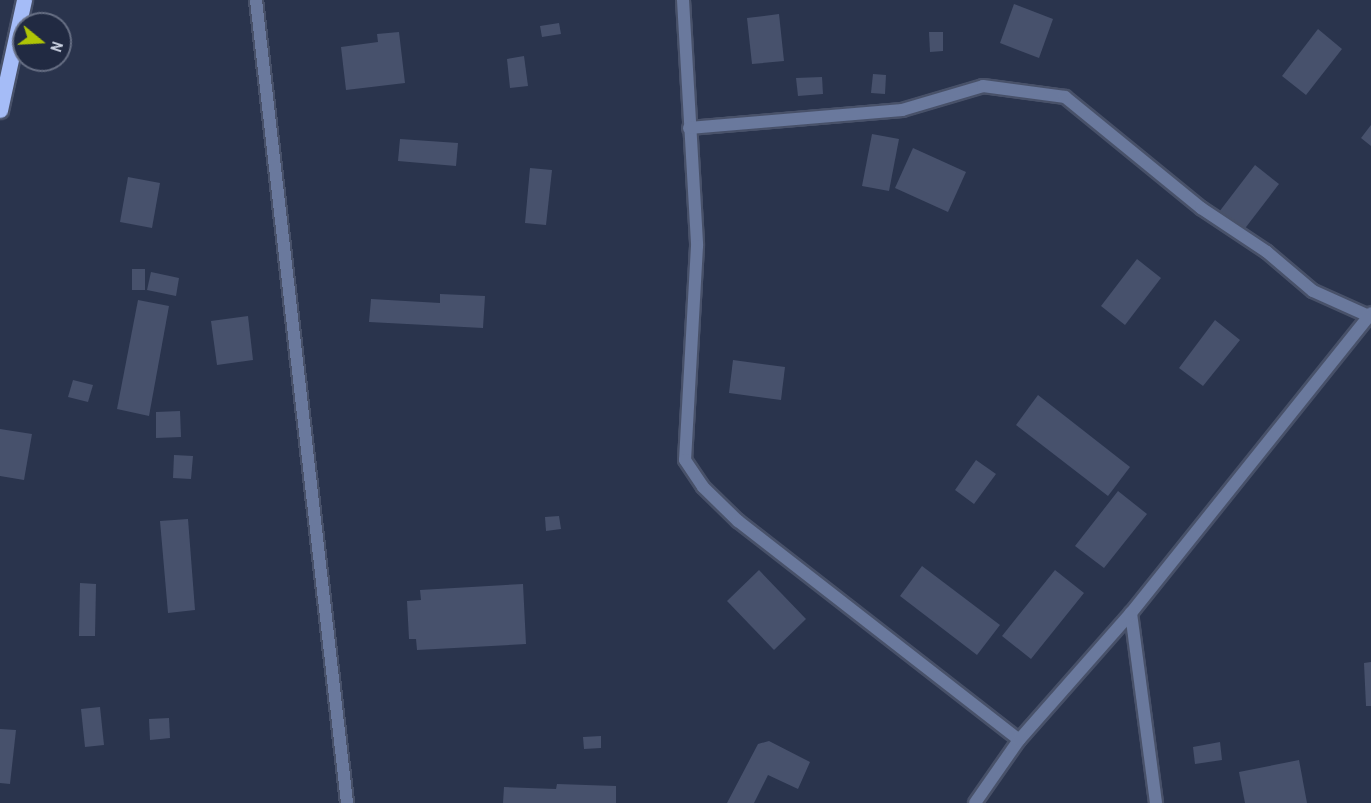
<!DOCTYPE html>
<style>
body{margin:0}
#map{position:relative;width:1371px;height:803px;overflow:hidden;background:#2a344d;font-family:"Archivo Narrow",sans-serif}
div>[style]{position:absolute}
.building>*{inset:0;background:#47516c}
.roads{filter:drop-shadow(2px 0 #485169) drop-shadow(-2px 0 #485169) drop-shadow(0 2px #485169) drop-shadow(0 -2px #485169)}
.minor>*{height:12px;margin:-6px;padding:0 6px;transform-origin:6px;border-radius:6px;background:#6a799d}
.primary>*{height:15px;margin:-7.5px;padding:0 7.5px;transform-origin:7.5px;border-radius:7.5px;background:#a5bcf7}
span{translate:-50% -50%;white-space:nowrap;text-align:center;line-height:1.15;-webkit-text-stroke:4.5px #212a42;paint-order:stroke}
.north{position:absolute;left:12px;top:12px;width:60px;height:60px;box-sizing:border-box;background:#212a42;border:2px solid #676f84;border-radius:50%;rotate:108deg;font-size:16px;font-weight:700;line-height:24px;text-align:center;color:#cfd6e6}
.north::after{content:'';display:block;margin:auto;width:21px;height:27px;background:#afc506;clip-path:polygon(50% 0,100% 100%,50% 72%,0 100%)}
</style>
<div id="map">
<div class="building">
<i style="clip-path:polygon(1014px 4px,1053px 19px,1039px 58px,1000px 43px)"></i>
<i style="clip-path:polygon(779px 14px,784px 61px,752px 64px,747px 18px)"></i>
<i style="clip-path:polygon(559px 23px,561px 34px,542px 37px,540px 26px)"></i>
<i style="clip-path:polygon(1318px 29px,1342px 49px,1306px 95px,1282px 76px)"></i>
<i style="clip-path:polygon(399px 32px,405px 83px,346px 90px,341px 47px,378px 42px,377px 34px)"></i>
<i style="clip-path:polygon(929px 32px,943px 32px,943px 51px,930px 52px)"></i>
<i style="clip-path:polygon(524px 56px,528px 86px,510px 88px,507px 59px)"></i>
<i style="clip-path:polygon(873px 74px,886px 75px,885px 94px,871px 93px)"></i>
<i style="clip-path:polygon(822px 77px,823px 94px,798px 96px,796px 78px)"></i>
<i style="clip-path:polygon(1371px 125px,1371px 146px,1361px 138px)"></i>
<i style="clip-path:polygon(872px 134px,899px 139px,889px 191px,862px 186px)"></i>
<i style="clip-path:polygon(400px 139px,458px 143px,456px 166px,398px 161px)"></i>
<i style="clip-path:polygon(913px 148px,966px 172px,948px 212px,895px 188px)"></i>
<i style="clip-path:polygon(1255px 165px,1279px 184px,1243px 231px,1219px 212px)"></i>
<i style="clip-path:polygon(530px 168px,552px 170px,546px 225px,525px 223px)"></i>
<i style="clip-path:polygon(128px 177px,160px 183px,152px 228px,120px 222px)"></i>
<i style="clip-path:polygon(1137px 259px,1161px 278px,1125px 325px,1101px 306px)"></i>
<i style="clip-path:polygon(132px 269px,145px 269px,145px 290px,132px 290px)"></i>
<i style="clip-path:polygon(151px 272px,179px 278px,176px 296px,147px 290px)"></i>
<i style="clip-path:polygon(440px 294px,485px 296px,483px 328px,369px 322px,371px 299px,440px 303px)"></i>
<i style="clip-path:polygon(138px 300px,169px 306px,149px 416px,117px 409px)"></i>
<i style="clip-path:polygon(248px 316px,253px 360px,217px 365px,211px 321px)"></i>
<i style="clip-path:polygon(1215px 320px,1240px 340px,1203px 386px,1179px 368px)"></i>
<i style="clip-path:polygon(733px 360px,785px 367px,781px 400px,729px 393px)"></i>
<i style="clip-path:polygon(73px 380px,93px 385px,88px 402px,68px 397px)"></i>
<i style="clip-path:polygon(1038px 395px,1130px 467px,1108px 496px,1016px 425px)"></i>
<i style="clip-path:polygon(180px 411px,181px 437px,156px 438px,156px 412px)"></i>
<i style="clip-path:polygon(0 429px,32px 434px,24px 480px,0 476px)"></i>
<i style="clip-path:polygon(174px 455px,193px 456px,191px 479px,173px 478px)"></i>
<i style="clip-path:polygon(976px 460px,996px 474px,974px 504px,955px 490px)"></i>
<i style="clip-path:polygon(1118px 491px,1147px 514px,1104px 568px,1075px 546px)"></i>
<i style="clip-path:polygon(559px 516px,561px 529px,546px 531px,545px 517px)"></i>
<i style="clip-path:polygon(188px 519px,195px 610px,168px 613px,160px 521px)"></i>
<i style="clip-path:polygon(922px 566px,1000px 625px,977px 655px,900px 596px)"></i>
<i style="clip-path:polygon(759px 570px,806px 619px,774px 650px,727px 601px)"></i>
<i style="clip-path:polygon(1055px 570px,1084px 593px,1031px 659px,1002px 636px)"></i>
<i style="clip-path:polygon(80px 583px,96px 584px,95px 636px,79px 636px)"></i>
<i style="clip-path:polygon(523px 584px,526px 644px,417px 650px,416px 639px,409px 639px,407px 601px,421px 600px,420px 590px)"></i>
<i style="clip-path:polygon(1371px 662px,1371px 706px,1366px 706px,1364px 663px)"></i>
<i style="clip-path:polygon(100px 707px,104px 745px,85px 747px,81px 709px)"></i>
<i style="clip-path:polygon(169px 718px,170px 738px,150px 740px,149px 719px)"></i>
<i style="clip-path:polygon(0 729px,16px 730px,10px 784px,0 783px)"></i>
<i style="clip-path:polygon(601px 736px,601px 748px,584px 749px,583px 737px)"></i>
<i style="clip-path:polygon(769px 741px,810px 762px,798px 789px,768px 775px,754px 803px,727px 803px,758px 744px)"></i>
<i style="clip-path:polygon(1220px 742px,1222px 760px,1195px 764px,1193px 747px)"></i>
<i style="clip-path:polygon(1299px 760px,1307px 803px,1245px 803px,1239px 772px)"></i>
<i style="clip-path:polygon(557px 784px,616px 786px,616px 803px,503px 803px,504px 787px,556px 789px)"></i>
</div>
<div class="roads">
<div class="minor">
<i style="left:256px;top:0;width:808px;rotate:83.53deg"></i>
<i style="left:683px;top:0;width:246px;rotate:86.7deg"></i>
<i style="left:697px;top:246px;width:214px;rotate:93.2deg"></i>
<i style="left:685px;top:460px;width:32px;rotate:56deg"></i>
<i style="left:703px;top:487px;width:49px;rotate:44.2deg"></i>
<i style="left:738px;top:521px;width:356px;rotate:37.9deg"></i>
<i style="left:689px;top:128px;width:214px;rotate:-4.8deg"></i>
<i style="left:902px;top:110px;width:84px;rotate:-16.5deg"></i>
<i style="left:983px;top:86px;width:83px;rotate:7.6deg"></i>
<i style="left:1065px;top:97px;width:176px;rotate:39.2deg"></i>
<i style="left:1201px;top:208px;width:79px;rotate:33.7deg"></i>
<i style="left:1267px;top:252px;width:60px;rotate:40.3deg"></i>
<i style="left:1313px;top:291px;width:61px;rotate:24.1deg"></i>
<i style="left:1131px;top:613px;width:192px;rotate:82.5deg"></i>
<i style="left:975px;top:803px;width:77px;rotate:-55.1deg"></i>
<i style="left:1019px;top:740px;width:169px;rotate:-48.6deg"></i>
<i style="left:1131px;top:613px;width:384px;rotate:-51.3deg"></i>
</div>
<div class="primary">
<i style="left:0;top:110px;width:113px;rotate:-77.7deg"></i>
</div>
</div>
<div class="north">N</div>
</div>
